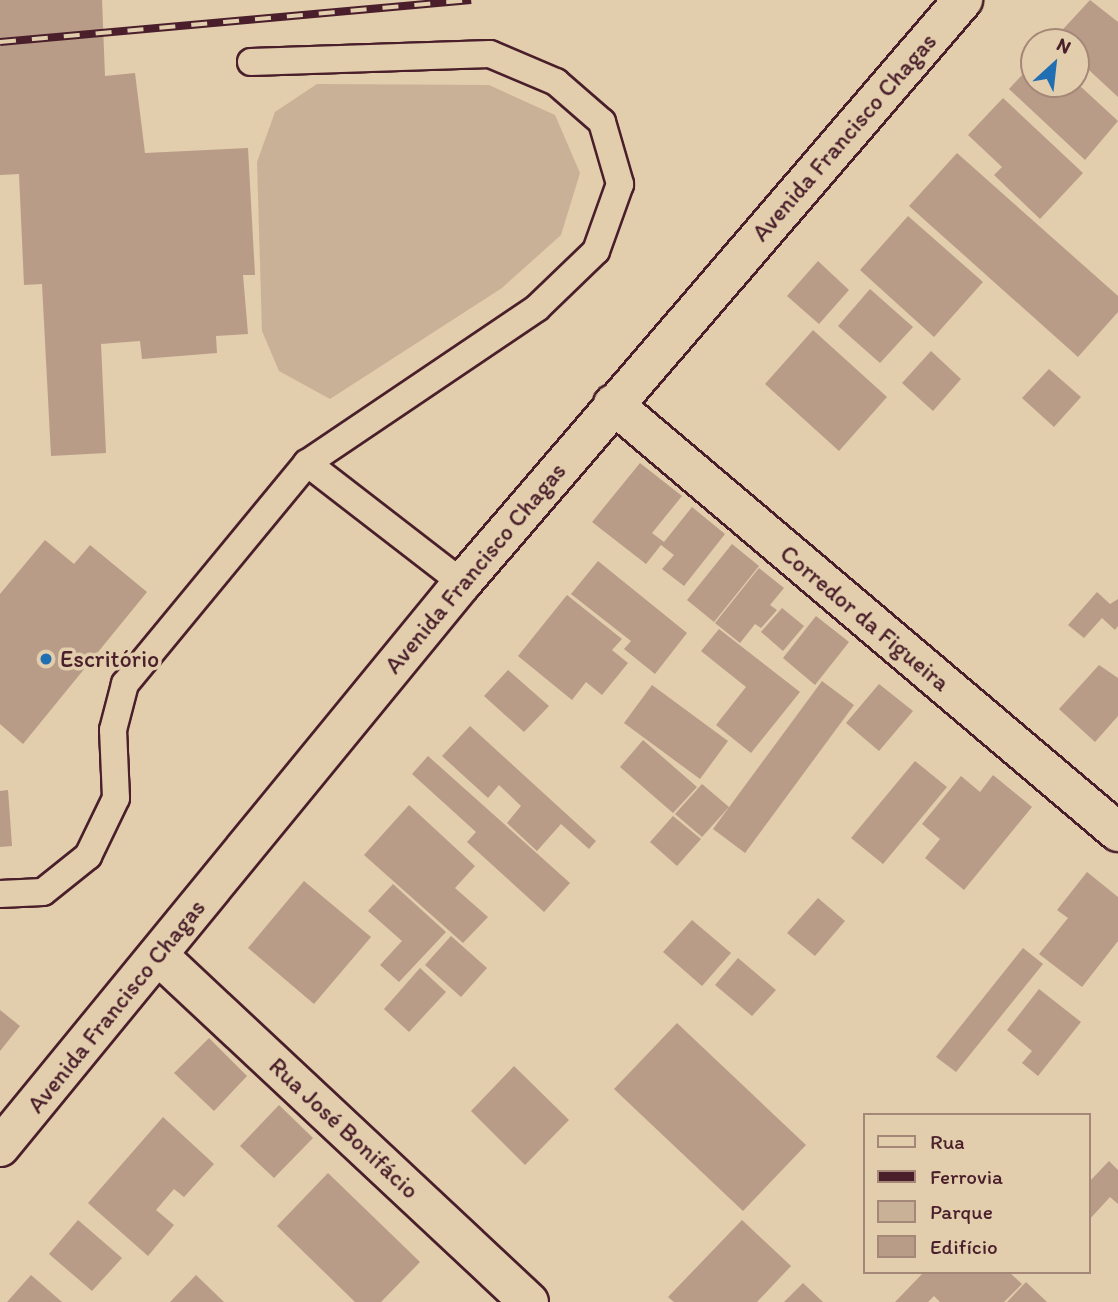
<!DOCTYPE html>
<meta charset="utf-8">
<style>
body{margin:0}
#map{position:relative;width:1118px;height:1302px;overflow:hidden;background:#e2cdac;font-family:Itim,sans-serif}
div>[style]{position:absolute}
.green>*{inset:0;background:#c9b197}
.building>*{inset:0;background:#b89c88}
.roads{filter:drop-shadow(2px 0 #4a1f2b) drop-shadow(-2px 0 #4a1f2b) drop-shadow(0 2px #4a1f2b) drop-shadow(0 -2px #4a1f2b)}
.service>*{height:26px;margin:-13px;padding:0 13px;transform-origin:13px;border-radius:13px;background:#e2cdac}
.minor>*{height:38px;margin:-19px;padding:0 19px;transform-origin:19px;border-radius:19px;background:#e2cdac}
.secondary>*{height:38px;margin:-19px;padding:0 19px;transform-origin:19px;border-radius:19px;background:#e2cdac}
.rail>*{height:8px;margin-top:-4px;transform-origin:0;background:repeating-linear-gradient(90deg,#e2cdac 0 16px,#4a1f2b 0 32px);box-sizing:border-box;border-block:2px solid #4a1f2b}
.dots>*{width:19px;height:19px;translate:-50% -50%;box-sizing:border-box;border:4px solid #e2cdac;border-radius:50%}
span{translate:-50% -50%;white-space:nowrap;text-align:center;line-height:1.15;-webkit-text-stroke:7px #e2cdac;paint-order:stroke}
.street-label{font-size:24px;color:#4a1f2b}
.poi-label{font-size:24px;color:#4a1f2b}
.left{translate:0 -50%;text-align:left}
.legend{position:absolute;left:863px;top:1113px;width:228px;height:161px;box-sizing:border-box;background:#e2cdac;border:2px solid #a58778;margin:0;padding:9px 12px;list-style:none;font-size:21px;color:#4a1f2b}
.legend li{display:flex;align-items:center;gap:14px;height:35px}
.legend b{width:35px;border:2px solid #a58778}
.north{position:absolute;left:1020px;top:28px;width:70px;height:70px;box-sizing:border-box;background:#e2cdac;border:2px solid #a58778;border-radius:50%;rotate:27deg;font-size:19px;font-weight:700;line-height:28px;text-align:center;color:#4a1f2b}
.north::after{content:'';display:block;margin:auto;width:24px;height:32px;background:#1f6fb2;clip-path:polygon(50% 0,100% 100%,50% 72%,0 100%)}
</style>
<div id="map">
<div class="green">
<i style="clip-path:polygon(317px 84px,489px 85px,555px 115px,580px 173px,561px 235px,502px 288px,330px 399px,279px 371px,262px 331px,257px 162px,275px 112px)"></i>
</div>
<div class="building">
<i style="clip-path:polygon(0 0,102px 0,105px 76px,135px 73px,145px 153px,248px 148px,255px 275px,243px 275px,248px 334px,216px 336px,217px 353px,142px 359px,140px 341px,101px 344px,106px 453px,51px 456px,42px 284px,24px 285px,19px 174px,0 175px)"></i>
<i style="clip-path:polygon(1090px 0,1118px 22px,1118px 97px,1076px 58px,1076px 42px,1054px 39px)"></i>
<i style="clip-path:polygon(1034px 62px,1034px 84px,1076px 84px,1076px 74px,1084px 81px,1079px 85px,1118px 121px,1085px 160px,1009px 89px)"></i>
<i style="clip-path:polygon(1003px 98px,1083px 173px,1040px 219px,994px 175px,1002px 167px,968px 135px)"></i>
<i style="clip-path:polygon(957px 153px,1118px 296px,1118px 312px,1078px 357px,909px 206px)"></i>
<i style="clip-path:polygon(908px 216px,983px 282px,934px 337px,860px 270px)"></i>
<i style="clip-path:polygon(818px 261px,849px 290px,819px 324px,787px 296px)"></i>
<i style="clip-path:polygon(870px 289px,913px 327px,880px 363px,838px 326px)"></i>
<i style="clip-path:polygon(813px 330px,887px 397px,839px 451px,765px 384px)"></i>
<i style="clip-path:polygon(931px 351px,961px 379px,933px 411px,902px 383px)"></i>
<i style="clip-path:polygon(1049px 369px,1081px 397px,1054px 427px,1022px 398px)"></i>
<i style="clip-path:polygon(640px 463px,682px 496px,652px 533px,664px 542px,692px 507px,725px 534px,684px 586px,662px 569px,674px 555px,661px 545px,646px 564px,592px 522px)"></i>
<i style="clip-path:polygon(45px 540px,74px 564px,90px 545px,147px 592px,23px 744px,0 724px,0 594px)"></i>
<i style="clip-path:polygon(732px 544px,759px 566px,714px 622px,687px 600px)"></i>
<i style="clip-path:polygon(598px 561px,687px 633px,655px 674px,624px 649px,631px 641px,571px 594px)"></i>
<i style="clip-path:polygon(759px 568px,784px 588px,770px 605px,777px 610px,761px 628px,755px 624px,740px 643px,715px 623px)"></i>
<i style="clip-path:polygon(1097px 592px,1110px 604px,1118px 599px,1118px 626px,1115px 630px,1102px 618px,1084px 638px,1068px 625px)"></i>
<i style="clip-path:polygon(567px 595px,622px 639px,612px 650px,628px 663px,602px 695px,586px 682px,572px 700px,518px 656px)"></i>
<i style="clip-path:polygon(782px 608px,804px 626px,783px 651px,761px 632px)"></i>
<i style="clip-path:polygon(816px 616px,849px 642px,815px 685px,783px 658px)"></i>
<i style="clip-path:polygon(719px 629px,800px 692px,751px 753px,716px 725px,746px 687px,701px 651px)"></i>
<i style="clip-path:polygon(1099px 665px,1118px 678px,1118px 716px,1095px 742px,1059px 709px)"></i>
<i style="clip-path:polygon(508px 670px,549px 706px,524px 732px,484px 696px)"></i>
<i style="clip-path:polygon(822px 681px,854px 705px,745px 853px,713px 829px)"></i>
<i style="clip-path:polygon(879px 684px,913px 711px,879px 751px,846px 723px)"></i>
<i style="clip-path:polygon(652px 685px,728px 741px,700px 779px,624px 723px)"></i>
<i style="clip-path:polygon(470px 726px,596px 841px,589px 849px,561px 824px,537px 851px,507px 823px,521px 806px,499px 785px,488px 798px,442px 756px)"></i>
<i style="clip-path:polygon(643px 740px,697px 787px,673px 813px,620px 767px)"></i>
<i style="clip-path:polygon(428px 756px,570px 883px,544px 912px,467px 842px,476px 832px,412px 774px)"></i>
<i style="clip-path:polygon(915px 761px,947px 787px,883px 864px,851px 838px)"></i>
<i style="clip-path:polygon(993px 775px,1032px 807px,964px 890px,925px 858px,940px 839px,922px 824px,961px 776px,980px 792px)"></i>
<i style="clip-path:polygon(702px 784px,729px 807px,702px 837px,675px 814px)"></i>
<i style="clip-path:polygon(8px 790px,12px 846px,0 847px,0 791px)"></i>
<i style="clip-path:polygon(409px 805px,475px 866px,455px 888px,488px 917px,463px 943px,364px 855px)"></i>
<i style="clip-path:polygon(673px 816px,701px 839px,677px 866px,650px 842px)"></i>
<i style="clip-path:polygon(1087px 872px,1118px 897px,1118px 941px,1082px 987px,1039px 954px,1068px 918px,1057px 910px)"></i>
<i style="clip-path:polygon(304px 881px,371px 937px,314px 1004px,248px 948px)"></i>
<i style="clip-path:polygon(393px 884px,446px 932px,399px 982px,380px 965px,402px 941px,368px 911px)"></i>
<i style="clip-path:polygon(818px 898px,845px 921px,815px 956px,787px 933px)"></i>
<i style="clip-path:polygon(692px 920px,731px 953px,702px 986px,663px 952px)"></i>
<i style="clip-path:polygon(451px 936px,487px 968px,461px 997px,425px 965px)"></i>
<i style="clip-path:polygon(1023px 948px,1043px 964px,956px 1072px,936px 1057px)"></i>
<i style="clip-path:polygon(738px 958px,776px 990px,752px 1016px,715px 985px)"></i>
<i style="clip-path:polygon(420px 968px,446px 992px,409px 1032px,384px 1009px)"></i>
<i style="clip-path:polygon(1039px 989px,1081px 1022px,1038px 1076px,1022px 1063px,1032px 1051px,1007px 1030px)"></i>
<i style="clip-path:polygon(0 1010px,20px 1026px,0 1051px)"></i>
<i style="clip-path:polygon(677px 1023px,806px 1145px,743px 1211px,614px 1089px)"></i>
<i style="clip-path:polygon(209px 1038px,247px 1076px,214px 1111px,174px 1073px)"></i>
<i style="clip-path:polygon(514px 1066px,569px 1120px,525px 1165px,471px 1111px)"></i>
<i style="clip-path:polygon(279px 1105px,313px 1138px,274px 1178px,240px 1146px)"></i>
<i style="clip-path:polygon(163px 1117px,214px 1164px,184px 1197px,174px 1189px,156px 1210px,174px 1225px,148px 1256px,88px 1203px)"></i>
<i style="clip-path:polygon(1109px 1161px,1118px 1170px,1118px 1204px,1110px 1197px,1088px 1221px,1088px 1183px)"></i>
<i style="clip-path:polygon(328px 1173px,420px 1262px,381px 1302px,355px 1302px,277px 1226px)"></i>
<i style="clip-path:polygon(78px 1220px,122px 1258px,92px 1291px,49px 1254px)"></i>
<i style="clip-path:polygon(742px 1220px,791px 1266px,757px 1302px,674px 1302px,668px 1297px)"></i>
<i style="clip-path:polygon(924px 1272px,1009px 1272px,1022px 1284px,1004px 1302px,940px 1302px,934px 1296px,928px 1302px,895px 1302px)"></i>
<i style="clip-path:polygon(31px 1275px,62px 1302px,7px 1302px)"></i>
<i style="clip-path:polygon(196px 1275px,224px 1302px,170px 1302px)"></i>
<i style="clip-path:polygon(1026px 1282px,1047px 1302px,1007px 1302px)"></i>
<i style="clip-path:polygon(803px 1283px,823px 1302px,784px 1302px)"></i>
</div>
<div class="roads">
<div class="service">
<i style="left:251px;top:62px;width:239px;rotate:-1.9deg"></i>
<i style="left:490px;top:54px;width:72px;rotate:23deg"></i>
<i style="left:556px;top:82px;width:61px;rotate:41deg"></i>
<i style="left:602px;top:122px;width:65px;rotate:73.8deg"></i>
<i style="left:620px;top:184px;width:71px;rotate:109.7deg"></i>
<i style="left:596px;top:251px;width:82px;rotate:136deg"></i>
<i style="left:537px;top:308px;width:277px;rotate:146deg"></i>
<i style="left:0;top:894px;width:43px;rotate:-2.7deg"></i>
<i style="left:43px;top:892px;width:58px;rotate:-38.7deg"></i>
<i style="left:88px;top:856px;width:64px;rotate:-64.2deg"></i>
<i style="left:116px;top:798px;width:68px;rotate:-92.5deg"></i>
<i style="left:113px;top:730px;width:48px;rotate:-75.4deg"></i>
<i style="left:125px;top:684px;width:286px;rotate:-50.5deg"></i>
<i style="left:307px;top:463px;width:196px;rotate:37.7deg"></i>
</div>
<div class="minor">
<i style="left:613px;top:404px;width:662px;rotate:40.28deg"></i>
<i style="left:158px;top:955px;width:508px;rotate:43.09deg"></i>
</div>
<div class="secondary">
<i style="left:0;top:1147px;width:729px;rotate:-50.68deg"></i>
<i style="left:462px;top:583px;width:769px;rotate:-49.33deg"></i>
</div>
</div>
<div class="rail">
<i style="left:0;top:42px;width:473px;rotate:-5.1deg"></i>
</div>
<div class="dots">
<i style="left:46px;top:659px;background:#1f6fb2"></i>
</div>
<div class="street-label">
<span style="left:844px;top:137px;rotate:-49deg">Avenida Francisco Chagas</span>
<span style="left:475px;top:568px;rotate:-50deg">Avenida Francisco Chagas</span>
<span style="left:865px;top:618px;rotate:40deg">Corredor da Figueira</span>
<span style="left:116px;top:1006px;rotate:-51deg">Avenida Francisco Chagas</span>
<span style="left:344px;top:1128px;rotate:43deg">Rua José Bonifácio</span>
</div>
<div class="poi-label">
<span class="left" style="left:60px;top:659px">Escritório</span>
</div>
<ul class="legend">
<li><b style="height:9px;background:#e2cdac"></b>Rua</li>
<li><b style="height:9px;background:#4a1f2b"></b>Ferrovia</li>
<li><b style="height:19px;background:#c9b197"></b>Parque</li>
<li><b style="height:19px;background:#b89c88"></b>Edifício</li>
</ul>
<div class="north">N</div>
</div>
